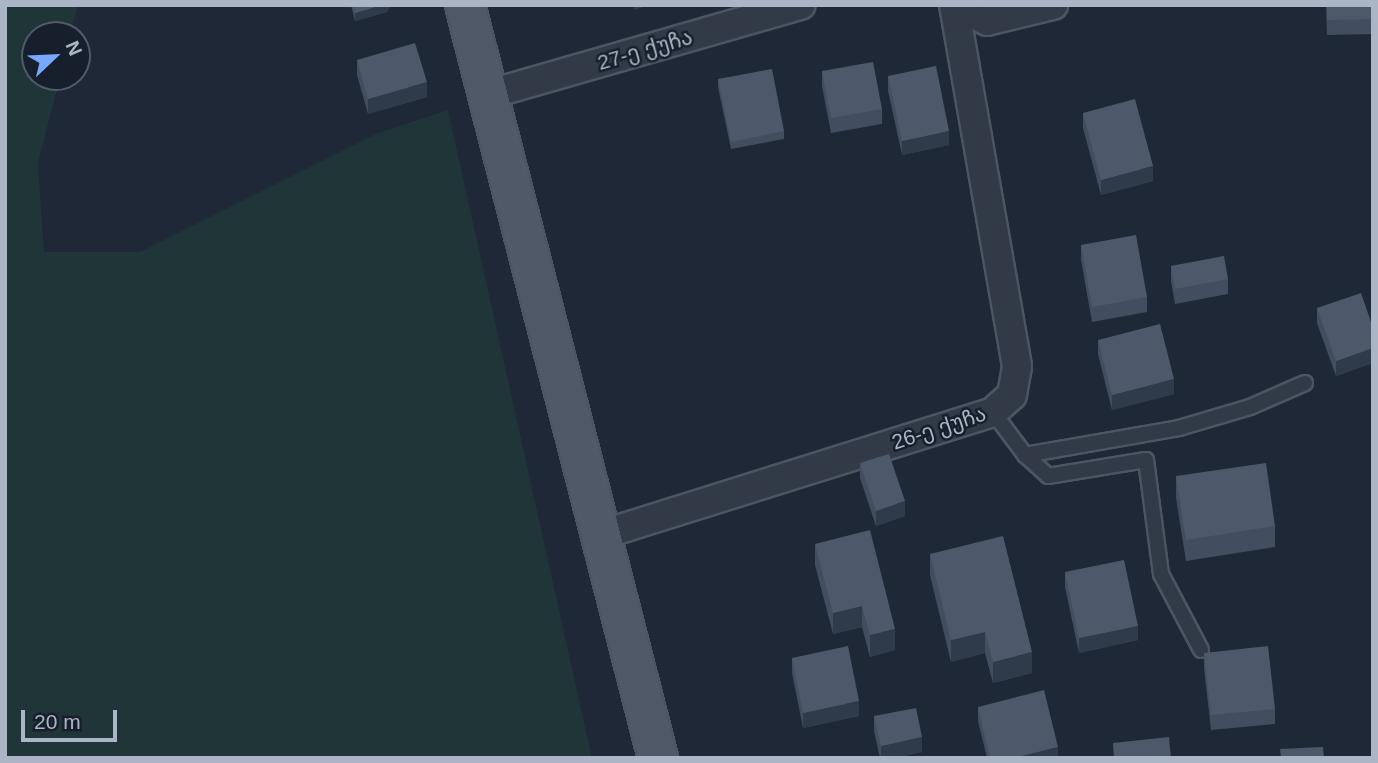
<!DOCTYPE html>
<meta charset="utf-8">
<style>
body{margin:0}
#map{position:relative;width:1378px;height:763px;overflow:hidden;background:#1e2837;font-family:Helvetica,"Noto Sans Georgian",sans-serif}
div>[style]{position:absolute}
.green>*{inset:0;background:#203538}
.roads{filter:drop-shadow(2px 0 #4c5563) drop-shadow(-2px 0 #4c5563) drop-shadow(0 2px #4c5563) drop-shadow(0 -2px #4c5563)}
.service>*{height:14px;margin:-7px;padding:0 7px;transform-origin:7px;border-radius:7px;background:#323a48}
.minor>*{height:28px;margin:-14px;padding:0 14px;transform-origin:14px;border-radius:14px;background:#323a48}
.primary>*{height:38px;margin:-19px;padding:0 19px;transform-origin:19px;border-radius:19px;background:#4f5968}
.wall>*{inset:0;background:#424e60}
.shaded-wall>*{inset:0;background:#2f3a4b}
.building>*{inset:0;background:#4d596b}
span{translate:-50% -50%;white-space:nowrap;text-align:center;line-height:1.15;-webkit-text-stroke:5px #171f2c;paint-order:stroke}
.street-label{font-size:21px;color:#abb5c5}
.frame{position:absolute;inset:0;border:7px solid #abb5c5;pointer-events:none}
.north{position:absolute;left:21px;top:21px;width:70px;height:70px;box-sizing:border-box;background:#171f2c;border:2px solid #525b69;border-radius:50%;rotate:67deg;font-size:19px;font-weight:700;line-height:28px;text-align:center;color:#abb5c5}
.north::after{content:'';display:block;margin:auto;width:24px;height:32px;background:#77a8fe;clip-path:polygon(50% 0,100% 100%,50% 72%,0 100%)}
.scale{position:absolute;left:21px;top:710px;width:96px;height:32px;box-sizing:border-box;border:4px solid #abb5c5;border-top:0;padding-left:9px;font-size:21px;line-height:24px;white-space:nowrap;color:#abb5c5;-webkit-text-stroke:5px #171f2c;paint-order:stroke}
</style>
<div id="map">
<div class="green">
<i style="clip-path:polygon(5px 5px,78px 5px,70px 35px,35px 35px,35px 77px,60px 77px,38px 163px,44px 252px,140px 252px,378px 133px,448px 110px,592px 758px,5px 758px)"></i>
</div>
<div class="roads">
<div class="service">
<i style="left:993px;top:412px;width:54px;rotate:53.3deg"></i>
<i style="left:1025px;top:455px;width:31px;rotate:42deg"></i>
<i style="left:1048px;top:476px;width:99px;rotate:-9.3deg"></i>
<i style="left:1146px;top:460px;width:115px;rotate:82.5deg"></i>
<i style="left:1161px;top:574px;width:86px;rotate:62.2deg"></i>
<i style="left:1025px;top:455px;width:156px;rotate:-9.9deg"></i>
<i style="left:1179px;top:428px;width:74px;rotate:-16.5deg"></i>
<i style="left:1250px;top:407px;width:60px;rotate:-23.6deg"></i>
</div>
<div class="minor">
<i style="left:956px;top:5px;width:35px;rotate:27deg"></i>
<i style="left:987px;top:21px;width:68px;rotate:-13.6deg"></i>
<i style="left:490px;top:94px;width:323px;rotate:-16deg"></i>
<i style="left:604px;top:534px;width:408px;rotate:-17.4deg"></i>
<i style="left:993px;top:412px;width:25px;rotate:-42deg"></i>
<i style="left:1012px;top:395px;width:29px;rotate:-80deg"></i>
<i style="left:1017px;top:366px;width:366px;rotate:-99.9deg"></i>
</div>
<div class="primary">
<i style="left:465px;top:5px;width:777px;rotate:75.62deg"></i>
</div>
</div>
<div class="wall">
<i style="clip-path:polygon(351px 5px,391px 5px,387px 12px,355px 21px)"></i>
<i style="clip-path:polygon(1326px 5px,1373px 5px,1373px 34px,1327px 35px)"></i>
<i style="clip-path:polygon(357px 60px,427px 97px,368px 114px,357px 75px)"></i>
<i style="clip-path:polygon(822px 71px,882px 109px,882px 124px,831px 133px,822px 86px)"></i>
<i style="clip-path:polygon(888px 76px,949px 145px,902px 155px,888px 91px)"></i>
<i style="clip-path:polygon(718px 79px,784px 131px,784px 139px,731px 149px,718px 87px)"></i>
<i style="clip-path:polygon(1083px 113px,1153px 181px,1101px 195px,1083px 128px)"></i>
<i style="clip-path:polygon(1081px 245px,1147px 297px,1147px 312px,1092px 322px,1081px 260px)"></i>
<i style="clip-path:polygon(1171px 266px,1228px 279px,1228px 294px,1175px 304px,1171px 281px)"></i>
<i style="clip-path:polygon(1317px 308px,1373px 328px,1373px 363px,1336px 376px,1317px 323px)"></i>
<i style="clip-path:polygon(1098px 340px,1174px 394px,1112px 410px,1098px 354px)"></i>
<i style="clip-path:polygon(860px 463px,905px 516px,876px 526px,860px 478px)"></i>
<i style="clip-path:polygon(1176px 476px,1275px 526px,1275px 547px,1186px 561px,1176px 498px)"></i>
<i style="clip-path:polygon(815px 544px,895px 650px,870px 657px,862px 627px,833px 634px,815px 565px)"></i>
<i style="clip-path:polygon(930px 554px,1032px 673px,993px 683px,985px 653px,951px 662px,930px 575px)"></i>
<i style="clip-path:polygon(1065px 572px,1138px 640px,1079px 653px,1065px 587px)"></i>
<i style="clip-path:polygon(1204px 653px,1275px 709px,1275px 724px,1211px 730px,1204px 668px)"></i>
<i style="clip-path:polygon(792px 658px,859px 716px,803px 728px,792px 673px)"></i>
<i style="clip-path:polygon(978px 707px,1058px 758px,987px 758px,978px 721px)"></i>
<i style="clip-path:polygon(874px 716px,922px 752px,895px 758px,880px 758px,874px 731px)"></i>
</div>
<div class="shaded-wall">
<i style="clip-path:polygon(382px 5px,391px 5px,387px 12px,355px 21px,355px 13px)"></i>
<i style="clip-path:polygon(634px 5px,650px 5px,634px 10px)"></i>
<i style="clip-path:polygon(427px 82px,427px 97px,368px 114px,368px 99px)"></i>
<i style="clip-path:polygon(949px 131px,949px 145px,902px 155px,902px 141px)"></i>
<i style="clip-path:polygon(1153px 166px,1153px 181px,1101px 195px,1101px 180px)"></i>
<i style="clip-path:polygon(1373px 348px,1373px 363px,1336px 376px,1336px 361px)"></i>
<i style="clip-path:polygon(1174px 379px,1174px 394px,1112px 410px,1112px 395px)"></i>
<i style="clip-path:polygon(905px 501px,905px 516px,876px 526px,876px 511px)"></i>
<i style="clip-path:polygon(862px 606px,862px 627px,833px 634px,833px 613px)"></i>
<i style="clip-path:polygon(1138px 626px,1138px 640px,1079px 653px,1079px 638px)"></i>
<i style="clip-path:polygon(895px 629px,895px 650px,870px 657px,870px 635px)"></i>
<i style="clip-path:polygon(985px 632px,985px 653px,951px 662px,951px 640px)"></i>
<i style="clip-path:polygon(1032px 652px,1032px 673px,993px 683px,993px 662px)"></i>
<i style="clip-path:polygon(859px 701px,859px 716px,803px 728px,803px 713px)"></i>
<i style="clip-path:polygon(922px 737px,922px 752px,895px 758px,881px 758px,881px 746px)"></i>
<i style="clip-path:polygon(1058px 747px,1058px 758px,1013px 758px)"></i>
</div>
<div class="building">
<i style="clip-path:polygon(353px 5px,382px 5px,355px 13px)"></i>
<i style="clip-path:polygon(1327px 5px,1373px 5px,1373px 19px,1327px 20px)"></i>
<i style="clip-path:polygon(415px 43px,427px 82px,368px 99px,357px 60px)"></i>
<i style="clip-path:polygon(873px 62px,882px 109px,831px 118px,822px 71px)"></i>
<i style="clip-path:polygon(936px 66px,949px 131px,902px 141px,888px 76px)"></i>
<i style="clip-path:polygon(772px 69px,784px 131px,731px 142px,718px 79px)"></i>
<i style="clip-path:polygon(1135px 99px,1153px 166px,1101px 180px,1083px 113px)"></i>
<i style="clip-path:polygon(1136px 235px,1147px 297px,1092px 307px,1081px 245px)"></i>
<i style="clip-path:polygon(1224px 256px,1228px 279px,1175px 289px,1171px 266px)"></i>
<i style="clip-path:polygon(1361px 293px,1373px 328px,1373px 348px,1336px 361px,1317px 308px)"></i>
<i style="clip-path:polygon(1160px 324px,1174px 379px,1112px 395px,1098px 340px)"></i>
<i style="clip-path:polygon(889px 454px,905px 501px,876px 511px,860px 463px)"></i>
<i style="clip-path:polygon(1266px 463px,1275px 526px,1186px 540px,1176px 476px)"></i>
<i style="clip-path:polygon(870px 530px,895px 629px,870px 635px,862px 606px,833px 613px,815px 544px)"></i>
<i style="clip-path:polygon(1003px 536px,1032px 652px,993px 662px,985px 632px,951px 640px,930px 554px)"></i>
<i style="clip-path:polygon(1124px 560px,1138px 626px,1079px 638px,1065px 572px)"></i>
<i style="clip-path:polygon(848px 646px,859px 701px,803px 713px,792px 658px)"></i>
<i style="clip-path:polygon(1268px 646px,1275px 709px,1211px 715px,1204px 653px)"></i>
<i style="clip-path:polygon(1044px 690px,1058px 747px,1013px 758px,990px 758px,978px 707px)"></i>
<i style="clip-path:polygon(916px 708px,922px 737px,881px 746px,874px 716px)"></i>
<i style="clip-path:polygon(1169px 737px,1171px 758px,1114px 758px,1113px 743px)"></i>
<i style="clip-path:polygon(1323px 747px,1324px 758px,1281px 758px,1280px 749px)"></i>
</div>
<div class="street-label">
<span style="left:645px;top:50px;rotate:-16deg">27-ე ქუჩა</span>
<span style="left:939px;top:428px;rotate:-18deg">26-ე ქუჩა</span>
</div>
<div class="frame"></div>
<div class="north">N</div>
<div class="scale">20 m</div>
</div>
